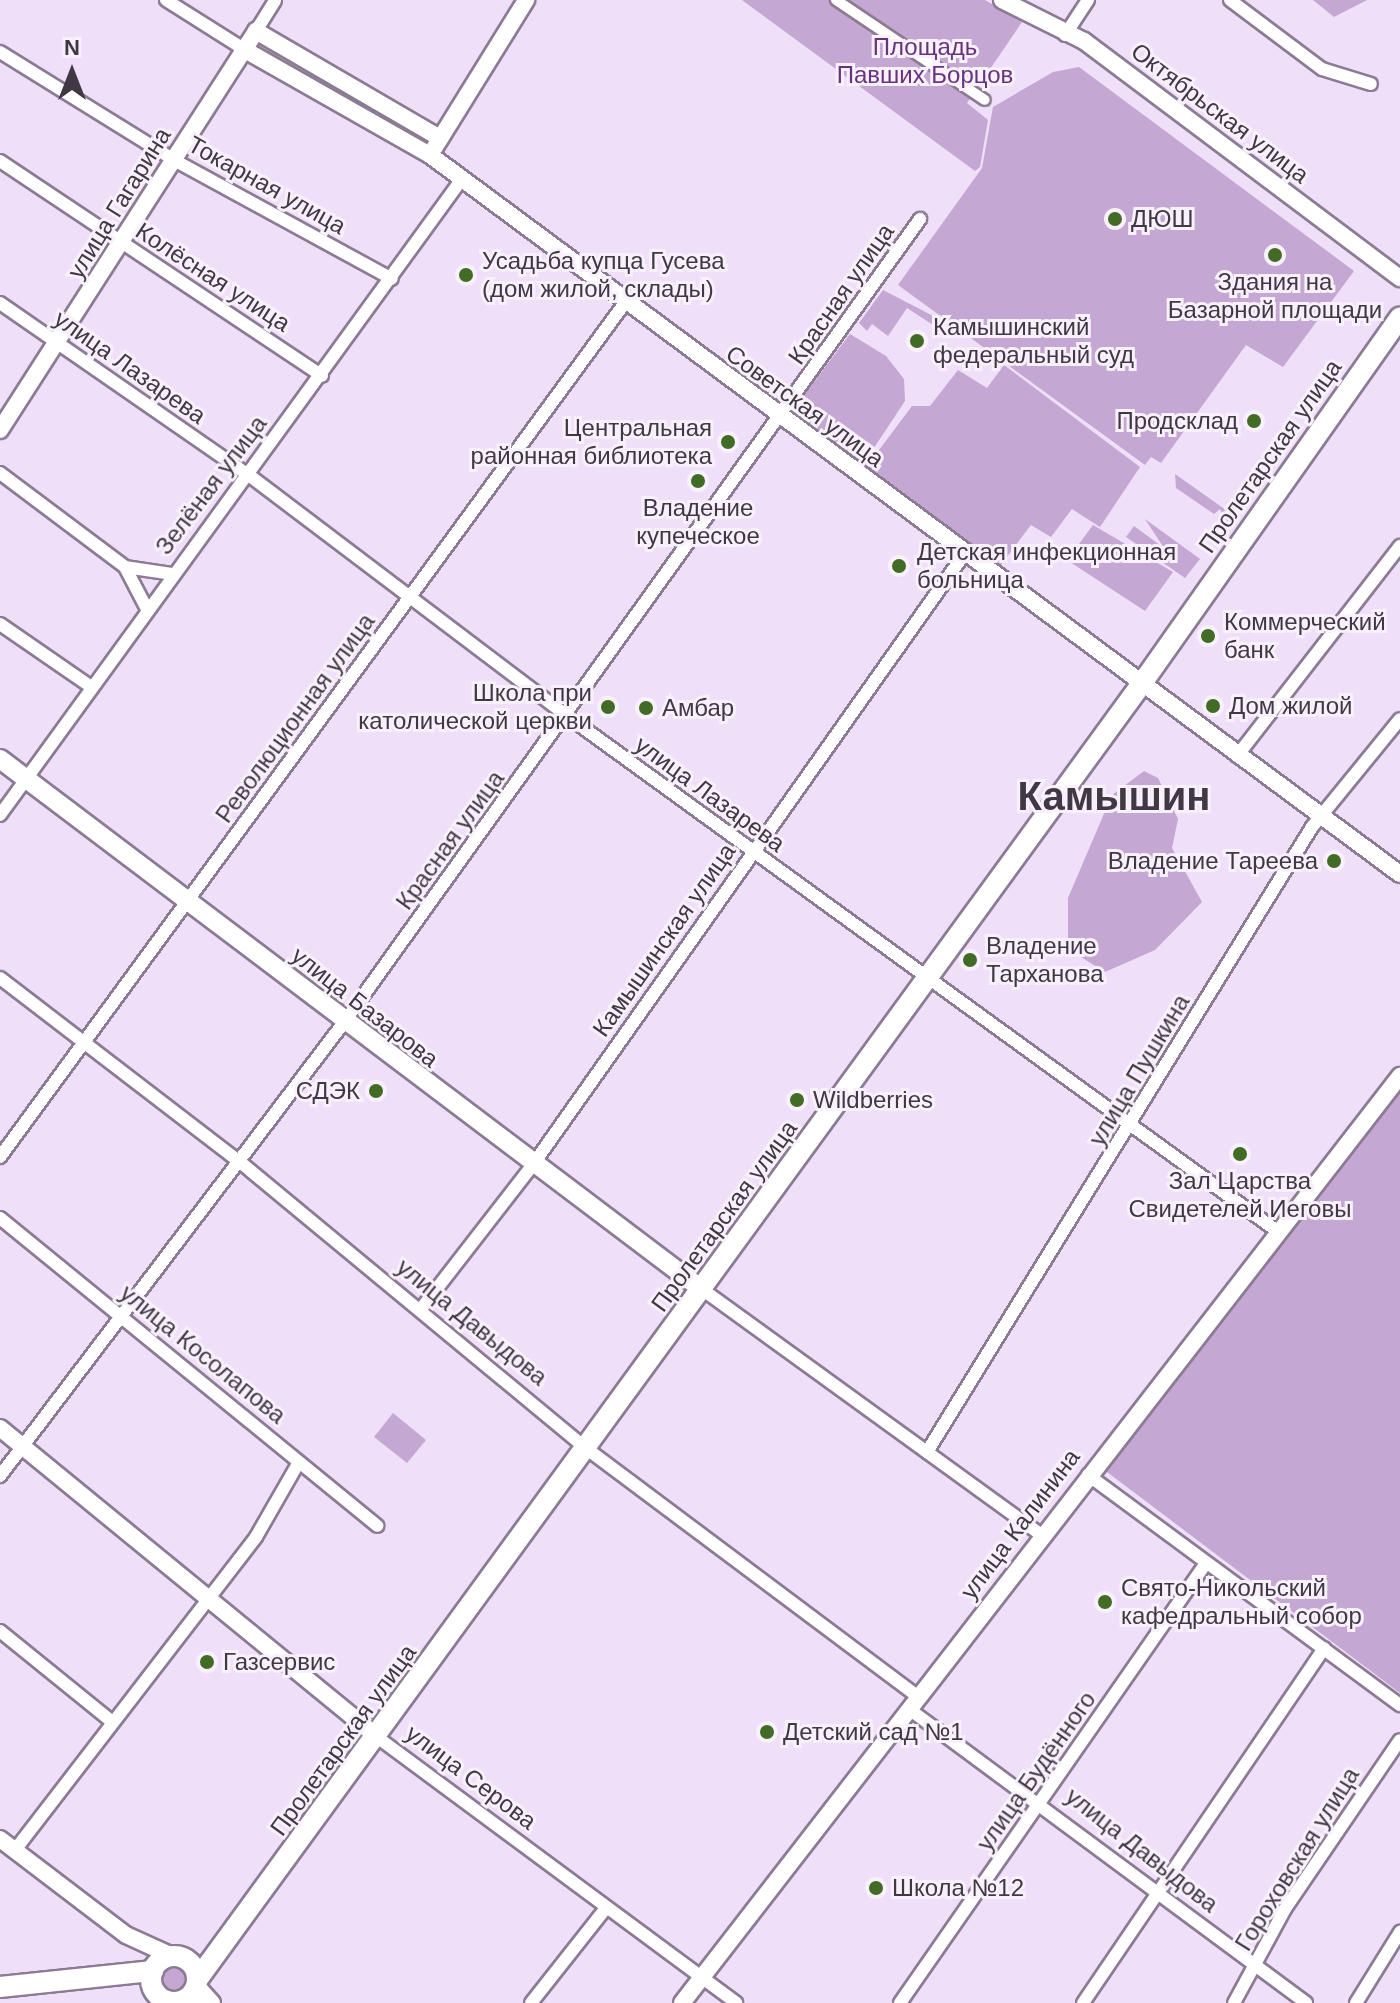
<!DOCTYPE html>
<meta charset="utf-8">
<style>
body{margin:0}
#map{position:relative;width:1400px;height:2003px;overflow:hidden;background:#f0dff9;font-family:Helvetica,sans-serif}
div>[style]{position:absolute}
.green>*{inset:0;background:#c4a7d2}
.round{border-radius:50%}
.roads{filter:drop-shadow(2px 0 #8b7b93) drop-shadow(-2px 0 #8b7b93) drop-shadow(0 2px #8b7b93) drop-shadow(0 -2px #8b7b93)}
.pedestrian>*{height:10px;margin:-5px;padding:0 5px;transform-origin:5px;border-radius:5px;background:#fff}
.minor>*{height:12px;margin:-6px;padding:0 6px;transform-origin:6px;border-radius:6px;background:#fff}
.tertiary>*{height:16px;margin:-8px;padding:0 8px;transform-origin:8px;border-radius:8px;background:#fff}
.secondary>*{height:18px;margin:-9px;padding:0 9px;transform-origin:9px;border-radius:9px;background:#fff}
.primary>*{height:20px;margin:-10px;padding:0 10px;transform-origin:10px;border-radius:10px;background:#fff}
.primary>.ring{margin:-10px;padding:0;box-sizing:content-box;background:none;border:20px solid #fff;border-radius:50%}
.dots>*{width:22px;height:22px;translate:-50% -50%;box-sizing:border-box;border:4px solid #f8f1fb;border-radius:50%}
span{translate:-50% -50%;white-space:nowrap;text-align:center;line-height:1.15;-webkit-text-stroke:6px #f8f1fb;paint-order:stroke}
.park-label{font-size:24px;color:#66337c}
.street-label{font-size:24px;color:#403943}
.poi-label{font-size:24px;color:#403943}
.left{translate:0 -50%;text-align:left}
.right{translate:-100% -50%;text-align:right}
.town-label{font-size:40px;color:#403943;font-weight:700}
.north{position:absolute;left:32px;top:32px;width:80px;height:80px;-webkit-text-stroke:6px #f8f1fb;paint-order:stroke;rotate:0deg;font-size:22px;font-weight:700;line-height:32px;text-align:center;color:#403943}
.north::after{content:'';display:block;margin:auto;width:28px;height:36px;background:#403943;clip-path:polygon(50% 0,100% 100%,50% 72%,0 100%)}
</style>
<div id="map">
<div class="green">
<i style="clip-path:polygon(742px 0,985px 0,1022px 22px,967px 103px,988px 120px,980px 167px,975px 171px)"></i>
<i style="clip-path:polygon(1313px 0,1367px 0,1334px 17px)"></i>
<i style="clip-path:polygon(1079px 67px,1354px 271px,1283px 367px,1246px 345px,1161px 463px,1151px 457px,1145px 465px,898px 285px,982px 168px,993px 107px,1053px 72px)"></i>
<i style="clip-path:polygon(883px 290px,939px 319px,947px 334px,907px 308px,888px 336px,872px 324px,867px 331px,859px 323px)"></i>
<i style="clip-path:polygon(850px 334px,886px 356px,904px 379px,905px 401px,860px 469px,789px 415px)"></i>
<i style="clip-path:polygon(1004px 365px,1140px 467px,1100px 527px,1072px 509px,1051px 537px,1031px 525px,1000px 566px,867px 466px,912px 406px,930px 406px,958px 370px,987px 388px)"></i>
<i style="clip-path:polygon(1175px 474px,1233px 515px,1227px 523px,1220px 509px,1214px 514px,1176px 488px)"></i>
<i style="clip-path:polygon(1145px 519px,1200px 559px,1185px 578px,1126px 537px,1134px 526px,1164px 548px)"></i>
<i style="clip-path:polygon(1093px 525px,1173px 572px,1145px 611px,1067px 560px)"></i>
<i style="clip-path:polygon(1144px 771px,1158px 778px,1178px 819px,1172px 848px,1202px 902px,1155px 950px,1105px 972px,1068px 949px,1068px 898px,1112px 795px)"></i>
<i style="clip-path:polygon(1400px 1087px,1400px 1693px,1103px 1469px)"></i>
<i style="clip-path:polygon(393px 1413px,426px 1440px,407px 1463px,374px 1437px)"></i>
<i class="round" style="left:161px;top:1966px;width:26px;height:26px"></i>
</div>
<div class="roads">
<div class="pedestrian">
<i style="left:836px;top:0;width:179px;rotate:33.9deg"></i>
</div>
<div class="minor">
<i style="left:166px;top:0;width:93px;rotate:32.3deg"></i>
<i style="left:1230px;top:0;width:115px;rotate:36.9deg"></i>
<i style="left:1322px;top:69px;width:51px;rotate:17deg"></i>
<i style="left:256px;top:31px;width:36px;rotate:-58deg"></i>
<i style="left:1065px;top:35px;width:42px;rotate:-56.7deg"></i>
<i style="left:0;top:52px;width:205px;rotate:31.8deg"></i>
<i style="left:174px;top:160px;width:248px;rotate:28.6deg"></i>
<i style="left:0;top:161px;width:387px;rotate:33.7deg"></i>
<i style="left:0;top:303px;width:304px;rotate:34.7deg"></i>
<i style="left:250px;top:476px;width:398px;rotate:37.1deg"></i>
<i style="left:567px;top:716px;width:881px;rotate:35.95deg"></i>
<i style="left:0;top:473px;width:156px;rotate:36.9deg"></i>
<i style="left:125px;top:567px;width:49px;rotate:8.3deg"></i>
<i style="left:125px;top:567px;width:47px;rotate:62.4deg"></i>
<i style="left:0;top:624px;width:109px;rotate:34.6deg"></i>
<i style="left:1237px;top:756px;width:266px;rotate:-52.2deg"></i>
<i style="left:0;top:815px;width:781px;rotate:-54.01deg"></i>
<i style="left:0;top:978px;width:302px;rotate:37.5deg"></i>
<i style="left:240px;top:1162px;width:450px;rotate:39.6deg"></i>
<i style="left:587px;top:1449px;width:414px;rotate:36.8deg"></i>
<i style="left:0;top:1157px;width:1057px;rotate:-53.81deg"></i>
<i style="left:0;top:1218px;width:487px;rotate:39.2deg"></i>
<i style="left:703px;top:1290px;width:418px;rotate:35.9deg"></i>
<i style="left:421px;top:1309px;width:181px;rotate:-52.2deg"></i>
<i style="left:532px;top:1166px;width:751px;rotate:-54.76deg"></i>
<i style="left:927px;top:1452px;width:734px;rotate:-58.37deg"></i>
<i style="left:1312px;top:827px;width:139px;rotate:-50.8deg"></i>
<i style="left:1088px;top:1475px;width:388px;rotate:36.4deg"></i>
<i style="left:0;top:1476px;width:571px;rotate:-52.83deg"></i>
<i style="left:345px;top:1021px;width:987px;rotate:-54.36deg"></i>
<i style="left:0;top:1631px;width:143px;rotate:39deg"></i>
<i style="left:909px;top:1709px;width:494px;rotate:36.5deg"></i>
<i style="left:377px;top:1737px;width:447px;rotate:36.5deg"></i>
<i style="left:15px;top:1850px;width:395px;rotate:-52.4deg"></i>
<i style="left:256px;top:1537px;width:86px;rotate:-60.2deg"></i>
<i style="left:531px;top:2003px;width:121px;rotate:-51.7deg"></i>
<i style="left:900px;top:2003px;width:536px;rotate:-55.18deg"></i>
<i style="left:1083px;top:2003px;width:429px;rotate:-55.8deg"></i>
<i style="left:1234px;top:2003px;width:107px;rotate:-61.5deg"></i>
<i style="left:1285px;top:1909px;width:204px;rotate:-55.8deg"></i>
<i style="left:1356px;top:2003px;width:84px;rotate:-58.2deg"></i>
</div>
<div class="tertiary">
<i style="left:1002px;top:0;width:92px;rotate:26.6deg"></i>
<i style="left:1084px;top:41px;width:395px;rotate:36.9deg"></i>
<i style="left:245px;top:50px;width:213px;rotate:29.6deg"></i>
<i style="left:430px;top:155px;width:1207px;rotate:36.55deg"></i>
<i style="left:435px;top:147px;width:173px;rotate:-58.2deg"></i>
<i style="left:0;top:430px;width:474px;rotate:-57.3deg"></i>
<i style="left:256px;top:31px;width:213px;rotate:30.2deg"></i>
<i style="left:0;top:1428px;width:487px;rotate:39.3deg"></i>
<i style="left:0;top:1839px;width:158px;rotate:37.3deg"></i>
<i style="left:126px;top:1935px;width:51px;rotate:24.5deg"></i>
<i style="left:196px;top:1985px;width:24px;rotate:48deg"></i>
<i style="left:164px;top:1999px;width:5px;rotate:53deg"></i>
<i style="left:185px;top:1999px;width:13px;rotate:18deg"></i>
<i style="left:682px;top:2003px;width:1173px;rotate:-52.24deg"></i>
</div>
<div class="secondary">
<i style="left:0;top:759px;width:881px;rotate:37.07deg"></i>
</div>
<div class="primary">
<i class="ring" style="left:151px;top:1956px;width:26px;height:26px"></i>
<i style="left:197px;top:1980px;width:1601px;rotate:-53.92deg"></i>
<i style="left:1140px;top:686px;width:451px;rotate:-54.8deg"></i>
<i style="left:0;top:1987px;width:154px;rotate:-6deg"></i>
</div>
</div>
<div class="dots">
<i style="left:1115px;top:219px;background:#426b26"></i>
<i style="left:1275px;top:255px;background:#426b26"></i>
<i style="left:466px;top:275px;background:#426b26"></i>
<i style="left:917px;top:341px;background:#426b26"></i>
<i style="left:1254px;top:421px;background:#426b26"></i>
<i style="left:728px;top:442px;background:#426b26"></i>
<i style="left:698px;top:481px;background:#426b26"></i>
<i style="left:899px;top:566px;background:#426b26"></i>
<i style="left:1208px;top:636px;background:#426b26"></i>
<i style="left:1213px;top:706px;background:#426b26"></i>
<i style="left:608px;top:707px;background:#426b26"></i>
<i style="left:646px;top:708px;background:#426b26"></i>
<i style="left:1334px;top:861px;background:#426b26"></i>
<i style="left:970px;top:960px;background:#426b26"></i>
<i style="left:376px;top:1091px;background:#426b26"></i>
<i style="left:797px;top:1100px;background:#426b26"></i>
<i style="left:1240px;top:1154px;background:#426b26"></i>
<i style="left:1105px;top:1602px;background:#426b26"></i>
<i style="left:207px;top:1662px;background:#426b26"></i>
<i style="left:767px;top:1732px;background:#426b26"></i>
<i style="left:876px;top:1888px;background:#426b26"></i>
</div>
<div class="park-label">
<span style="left:925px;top:61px">Площадь<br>Павших Борцов</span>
</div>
<div class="street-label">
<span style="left:1220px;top:113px;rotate:37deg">Октябрьская улица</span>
<span style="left:267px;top:185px;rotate:29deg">Токарная улица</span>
<span style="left:119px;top:203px;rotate:-58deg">улица Гагарина</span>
<span style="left:213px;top:277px;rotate:33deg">Колёсная улица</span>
<span style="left:841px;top:294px;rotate:-55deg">Красная улица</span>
<span style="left:130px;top:367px;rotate:35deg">улица Лазарева</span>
<span style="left:805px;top:406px;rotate:36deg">Советская улица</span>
<span style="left:1270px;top:456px;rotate:-55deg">Пролетарская улица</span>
<span style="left:211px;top:485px;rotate:-53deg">Зелёная улица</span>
<span style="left:295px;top:718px;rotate:-54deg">Революционная улица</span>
<span style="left:710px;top:794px;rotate:36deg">улица Лазарева</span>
<span style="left:450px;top:840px;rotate:-54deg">Красная улица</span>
<span style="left:664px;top:940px;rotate:-55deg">Камышинская улица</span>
<span style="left:365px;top:1007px;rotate:38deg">улица Базарова</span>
<span style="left:1139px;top:1070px;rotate:-59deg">улица Пушкина</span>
<span style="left:724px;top:1216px;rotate:-54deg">Пролетарская улица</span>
<span style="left:472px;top:1322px;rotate:39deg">улица Давыдова</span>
<span style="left:203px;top:1354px;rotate:39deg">улица Косолапова</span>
<span style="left:1020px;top:1524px;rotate:-53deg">улица Калинина</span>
<span style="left:343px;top:1740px;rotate:-54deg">Пролетарская улица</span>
<span style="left:1036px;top:1771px;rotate:-55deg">улица Будённого</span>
<span style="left:471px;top:1777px;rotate:37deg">улица Серова</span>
<span style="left:1142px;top:1850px;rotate:38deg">улица Давыдова</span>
<span style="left:1297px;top:1859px;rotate:-58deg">Гороховская улица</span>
</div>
<div class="poi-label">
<span class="left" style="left:1131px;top:219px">ДЮШ</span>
<span class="left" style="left:482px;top:275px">Усадьба купца Гусева<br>(дом жилой, склады)</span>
<span style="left:1275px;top:296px">Здания на<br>Базарной площади</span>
<span class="left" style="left:933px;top:341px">Камышинский<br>федеральный суд</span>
<span class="right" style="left:1238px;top:421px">Продсклад</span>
<span class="right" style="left:712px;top:442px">Центральная<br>районная библиотека</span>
<span style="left:698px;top:522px">Владение<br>купеческое</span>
<span class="left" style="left:917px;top:566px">Детская инфекционная<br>больница</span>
<span class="left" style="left:1224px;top:636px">Коммерческий<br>банк</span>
<span class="right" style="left:592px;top:707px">Школа при<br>католической церкви</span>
<span class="left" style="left:1229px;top:706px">Дом жилой</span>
<span class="left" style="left:662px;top:708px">Амбар</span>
<span class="right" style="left:1318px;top:861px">Владение Тареева</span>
<span class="left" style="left:986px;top:960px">Владение<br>Тарханова</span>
<span class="right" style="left:360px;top:1091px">СДЭК</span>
<span class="left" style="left:813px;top:1100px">Wildberries</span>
<span style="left:1240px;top:1195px">Зал Царства<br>Свидетелей Иеговы</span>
<span class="left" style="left:1121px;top:1602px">Свято-Никольский<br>кафедральный собор</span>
<span class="left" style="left:223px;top:1662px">Газсервис</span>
<span class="left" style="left:783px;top:1732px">Детский сад №1</span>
<span class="left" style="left:892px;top:1888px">Школа №12</span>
</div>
<div class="town-label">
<span style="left:1114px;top:796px">Камышин</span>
</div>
<div class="north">N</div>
</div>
